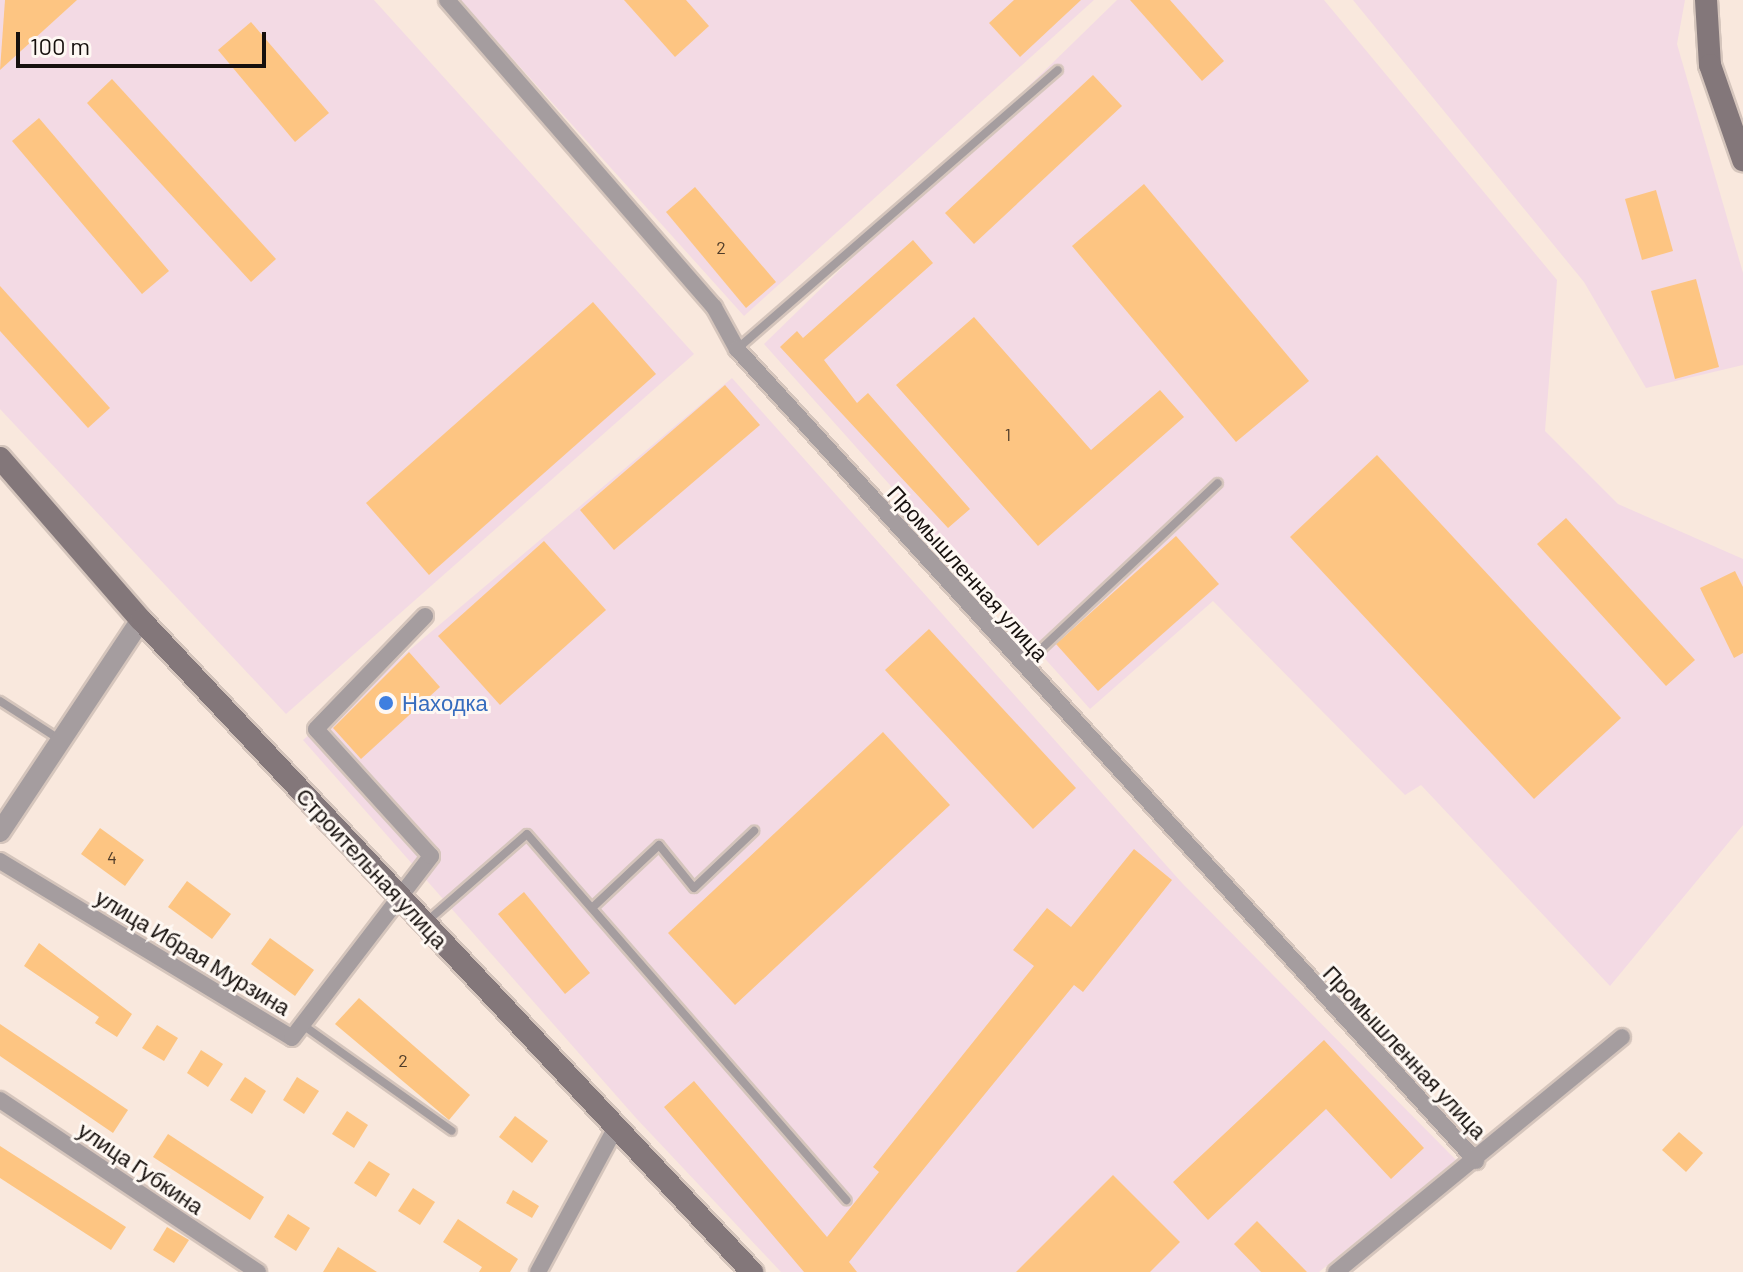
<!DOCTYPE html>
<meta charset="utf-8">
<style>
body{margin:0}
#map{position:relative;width:1743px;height:1272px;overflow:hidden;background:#f9e8dd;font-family:Barlow,sans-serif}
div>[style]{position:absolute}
.industrial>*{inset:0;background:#f3dae4}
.building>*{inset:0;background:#fdc582}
.roads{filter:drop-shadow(2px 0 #d5c5bc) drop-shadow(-2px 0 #d5c5bc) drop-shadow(0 2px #d5c5bc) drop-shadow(0 -2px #d5c5bc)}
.service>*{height:8px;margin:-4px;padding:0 4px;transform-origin:4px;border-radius:4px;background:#a59d9f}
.minor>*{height:16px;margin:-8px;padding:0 8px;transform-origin:8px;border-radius:8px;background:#a59d9f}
.tertiary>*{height:20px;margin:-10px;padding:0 10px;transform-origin:10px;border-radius:10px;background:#a59d9f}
.secondary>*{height:22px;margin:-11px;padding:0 11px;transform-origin:11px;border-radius:11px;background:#83777a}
.dots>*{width:22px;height:22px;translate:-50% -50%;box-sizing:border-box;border:4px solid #fef8f3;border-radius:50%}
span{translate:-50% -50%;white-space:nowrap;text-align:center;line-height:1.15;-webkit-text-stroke:6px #fef8f3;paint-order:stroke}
.number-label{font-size:18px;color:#503d2a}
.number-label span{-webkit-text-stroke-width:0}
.street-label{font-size:22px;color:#16100d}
.shop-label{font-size:22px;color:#366cbe}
.left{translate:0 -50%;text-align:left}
.scale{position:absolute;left:16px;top:32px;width:250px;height:36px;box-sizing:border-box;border:4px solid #16100d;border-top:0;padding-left:10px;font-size:24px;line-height:28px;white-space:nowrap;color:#16100d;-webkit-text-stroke:6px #fef8f3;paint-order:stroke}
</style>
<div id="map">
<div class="industrial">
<i style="clip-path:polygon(0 0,374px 0,694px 354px,286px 714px,0 409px)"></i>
<i style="clip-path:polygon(460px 0,1094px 0,744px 316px)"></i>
<i style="clip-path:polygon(1117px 0,1324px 0,1557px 280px,1545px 431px,1618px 504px,1743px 559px,1743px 825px,1610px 986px,1421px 785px,1405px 795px,1213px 601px,1090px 709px,764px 344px)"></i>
<i style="clip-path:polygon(1353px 0,1685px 0,1677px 44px,1743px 273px,1743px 365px,1646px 388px,1584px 282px)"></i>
<i style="clip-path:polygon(732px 378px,1182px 883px,1456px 1160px,1319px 1272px,781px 1272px,636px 1118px,303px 740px)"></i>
</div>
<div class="building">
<i style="clip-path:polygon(5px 0,77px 0,0 70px)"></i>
<i style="clip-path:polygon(624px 0,686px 0,709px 26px,675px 57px)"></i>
<i style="clip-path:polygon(1014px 0,1081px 0,1020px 57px,989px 23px)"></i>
<i style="clip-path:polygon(1130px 0,1170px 0,1224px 61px,1202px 81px)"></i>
<i style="clip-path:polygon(251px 22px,329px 113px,295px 142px,218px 50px)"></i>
<i style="clip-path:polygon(1093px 75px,1122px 106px,974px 244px,945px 213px)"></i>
<i style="clip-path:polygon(112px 79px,276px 259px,251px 282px,87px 103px)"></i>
<i style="clip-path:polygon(39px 118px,169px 271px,142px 294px,12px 141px)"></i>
<i style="clip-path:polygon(1144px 184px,1309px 381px,1236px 442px,1072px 246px)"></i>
<i style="clip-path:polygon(695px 187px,776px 282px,746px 308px,666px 212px)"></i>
<i style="clip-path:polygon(1656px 190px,1673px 251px,1642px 260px,1625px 199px)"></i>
<i style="clip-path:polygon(913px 240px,933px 263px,824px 360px,857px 403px,868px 393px,970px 509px,948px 528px,780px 347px,797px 331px,803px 338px)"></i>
<i style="clip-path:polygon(1696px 279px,1719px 367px,1675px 379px,1651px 291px)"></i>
<i style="clip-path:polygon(0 286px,110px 408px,88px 428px,0 331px)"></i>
<i style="clip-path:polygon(593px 302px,656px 374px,429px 575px,366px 503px)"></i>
<i style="clip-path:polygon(974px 317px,1091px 450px,1160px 390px,1184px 417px,1038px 546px,896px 385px)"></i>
<i style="clip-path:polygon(725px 385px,760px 425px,614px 550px,580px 510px)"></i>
<i style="clip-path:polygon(1377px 455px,1621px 718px,1534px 799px,1290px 537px)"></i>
<i style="clip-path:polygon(1566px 518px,1695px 660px,1666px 686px,1537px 544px)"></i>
<i style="clip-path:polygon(1176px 536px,1219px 584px,1098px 691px,1056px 644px)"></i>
<i style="clip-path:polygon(544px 541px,606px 610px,500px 705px,438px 636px)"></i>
<i style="clip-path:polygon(1735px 571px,1743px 587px,1743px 653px,1734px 658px,1700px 588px)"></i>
<i style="clip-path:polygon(929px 629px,1076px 788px,1033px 829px,885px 670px)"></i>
<i style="clip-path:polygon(409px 652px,440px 687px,361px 759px,333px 728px)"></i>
<i style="clip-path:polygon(883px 732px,950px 805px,735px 1005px,668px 933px)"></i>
<i style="clip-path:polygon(100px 828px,144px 860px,125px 886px,81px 854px)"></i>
<i style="clip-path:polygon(1134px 849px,1172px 880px,1083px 992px,1074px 985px,904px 1193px,849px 1262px,857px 1272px,804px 1272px,664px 1107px,694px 1081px,827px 1237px,879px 1172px,873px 1167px,1034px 966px,1013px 950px,1047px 908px,1071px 927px)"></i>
<i style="clip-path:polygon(187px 881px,231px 914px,212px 939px,168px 907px)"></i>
<i style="clip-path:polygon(524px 892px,590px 973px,565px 994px,498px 914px)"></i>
<i style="clip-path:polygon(270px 938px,314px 970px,295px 996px,251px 964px)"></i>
<i style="clip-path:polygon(39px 943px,132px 1014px,117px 1037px,95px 1023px,99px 1017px,24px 966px)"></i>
<i style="clip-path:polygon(359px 998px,470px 1095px,449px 1120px,335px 1024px)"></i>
<i style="clip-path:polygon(0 1024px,128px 1110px,113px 1133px,0 1056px)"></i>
<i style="clip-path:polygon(157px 1025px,178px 1038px,164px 1061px,142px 1048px)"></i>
<i style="clip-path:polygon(1324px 1040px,1424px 1148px,1391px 1179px,1326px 1109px,1208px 1220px,1173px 1182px)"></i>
<i style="clip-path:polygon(201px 1050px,223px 1064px,208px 1087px,187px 1073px)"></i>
<i style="clip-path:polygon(245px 1077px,266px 1091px,252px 1114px,230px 1100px)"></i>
<i style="clip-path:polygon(297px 1077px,319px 1091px,304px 1114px,283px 1100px)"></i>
<i style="clip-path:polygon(347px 1111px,368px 1125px,354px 1148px,332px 1134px)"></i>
<i style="clip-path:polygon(515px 1116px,548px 1141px,532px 1163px,499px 1137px)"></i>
<i style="clip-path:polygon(1679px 1132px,1703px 1153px,1686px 1172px,1662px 1150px)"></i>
<i style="clip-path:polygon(168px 1134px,264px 1197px,250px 1220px,153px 1157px)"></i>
<i style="clip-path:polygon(0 1146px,126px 1227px,111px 1250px,0 1178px)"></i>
<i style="clip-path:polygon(369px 1161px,390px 1174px,376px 1197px,354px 1183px)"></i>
<i style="clip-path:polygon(1113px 1175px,1180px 1242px,1150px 1272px,1016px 1272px)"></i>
<i style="clip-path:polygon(413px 1188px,435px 1202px,420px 1225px,398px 1211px)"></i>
<i style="clip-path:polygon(513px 1190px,539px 1206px,532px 1218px,506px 1203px)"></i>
<i style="clip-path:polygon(288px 1214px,310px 1228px,296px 1251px,274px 1237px)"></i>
<i style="clip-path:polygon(458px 1219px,518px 1259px,510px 1272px,479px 1272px,482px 1267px,443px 1242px)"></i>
<i style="clip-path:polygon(1257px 1221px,1307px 1272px,1261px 1272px,1234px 1244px)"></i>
<i style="clip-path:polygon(167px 1227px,189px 1240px,174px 1263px,153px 1250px)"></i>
<i style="clip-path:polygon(338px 1247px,377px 1272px,323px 1272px)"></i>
</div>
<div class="roads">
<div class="service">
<i style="left:737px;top:349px;width:425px;rotate:-41deg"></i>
<i style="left:1023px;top:666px;width:267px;rotate:-43.2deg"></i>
<i style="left:0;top:701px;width:70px;rotate:32.8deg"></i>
<i style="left:592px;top:908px;width:92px;rotate:-43.2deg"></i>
<i style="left:659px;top:845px;width:55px;rotate:50.9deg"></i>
<i style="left:694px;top:888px;width:83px;rotate:-43.5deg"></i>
<i style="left:425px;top:923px;width:135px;rotate:-41.1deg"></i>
<i style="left:527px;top:834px;width:486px;rotate:48.9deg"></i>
<i style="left:300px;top:1023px;width:186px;rotate:35.4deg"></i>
</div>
<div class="minor">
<i style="left:447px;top:0;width:407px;rotate:49deg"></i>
<i style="left:714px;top:307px;width:48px;rotate:61.3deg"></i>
<i style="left:737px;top:349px;width:1098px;rotate:47.69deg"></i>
<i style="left:0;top:861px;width:341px;rotate:31.2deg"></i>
<i style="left:292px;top:1038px;width:229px;rotate:-52.6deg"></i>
<i style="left:431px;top:856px;width:171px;rotate:-132.2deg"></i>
<i style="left:316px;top:729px;width:157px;rotate:-46deg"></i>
<i style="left:0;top:1100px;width:310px;rotate:33.7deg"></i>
<i style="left:538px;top:1272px;width:162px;rotate:-61.7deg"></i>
<i style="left:1336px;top:1272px;width:370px;rotate:-39.4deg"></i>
</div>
<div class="tertiary">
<i style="left:0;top:832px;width:255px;rotate:-56.4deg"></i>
</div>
<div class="secondary">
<i style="left:1706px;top:0;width:65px;rotate:86.5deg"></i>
<i style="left:1710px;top:65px;width:101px;rotate:70.8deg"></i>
<i style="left:0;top:458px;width:215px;rotate:49deg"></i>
<i style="left:141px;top:620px;width:894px;rotate:46.86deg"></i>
</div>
</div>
<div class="dots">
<i style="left:386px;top:703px;background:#3f7fe0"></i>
</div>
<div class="number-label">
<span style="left:721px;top:247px">2</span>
<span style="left:1008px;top:434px">1</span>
<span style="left:112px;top:857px">4</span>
<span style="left:403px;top:1060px">2</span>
</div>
<div class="street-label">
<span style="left:968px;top:573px;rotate:48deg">Промышленная улица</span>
<span style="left:372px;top:868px;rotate:47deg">Строительная улица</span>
<span style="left:193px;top:952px;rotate:31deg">улица Ибрая Мурзина</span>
<span style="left:1405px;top:1052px;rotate:47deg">Промышленная улица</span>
<span style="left:141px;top:1168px;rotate:34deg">улица Губкина</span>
</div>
<div class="shop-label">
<span class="left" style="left:402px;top:703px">Находка</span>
</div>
<div class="scale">100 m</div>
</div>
